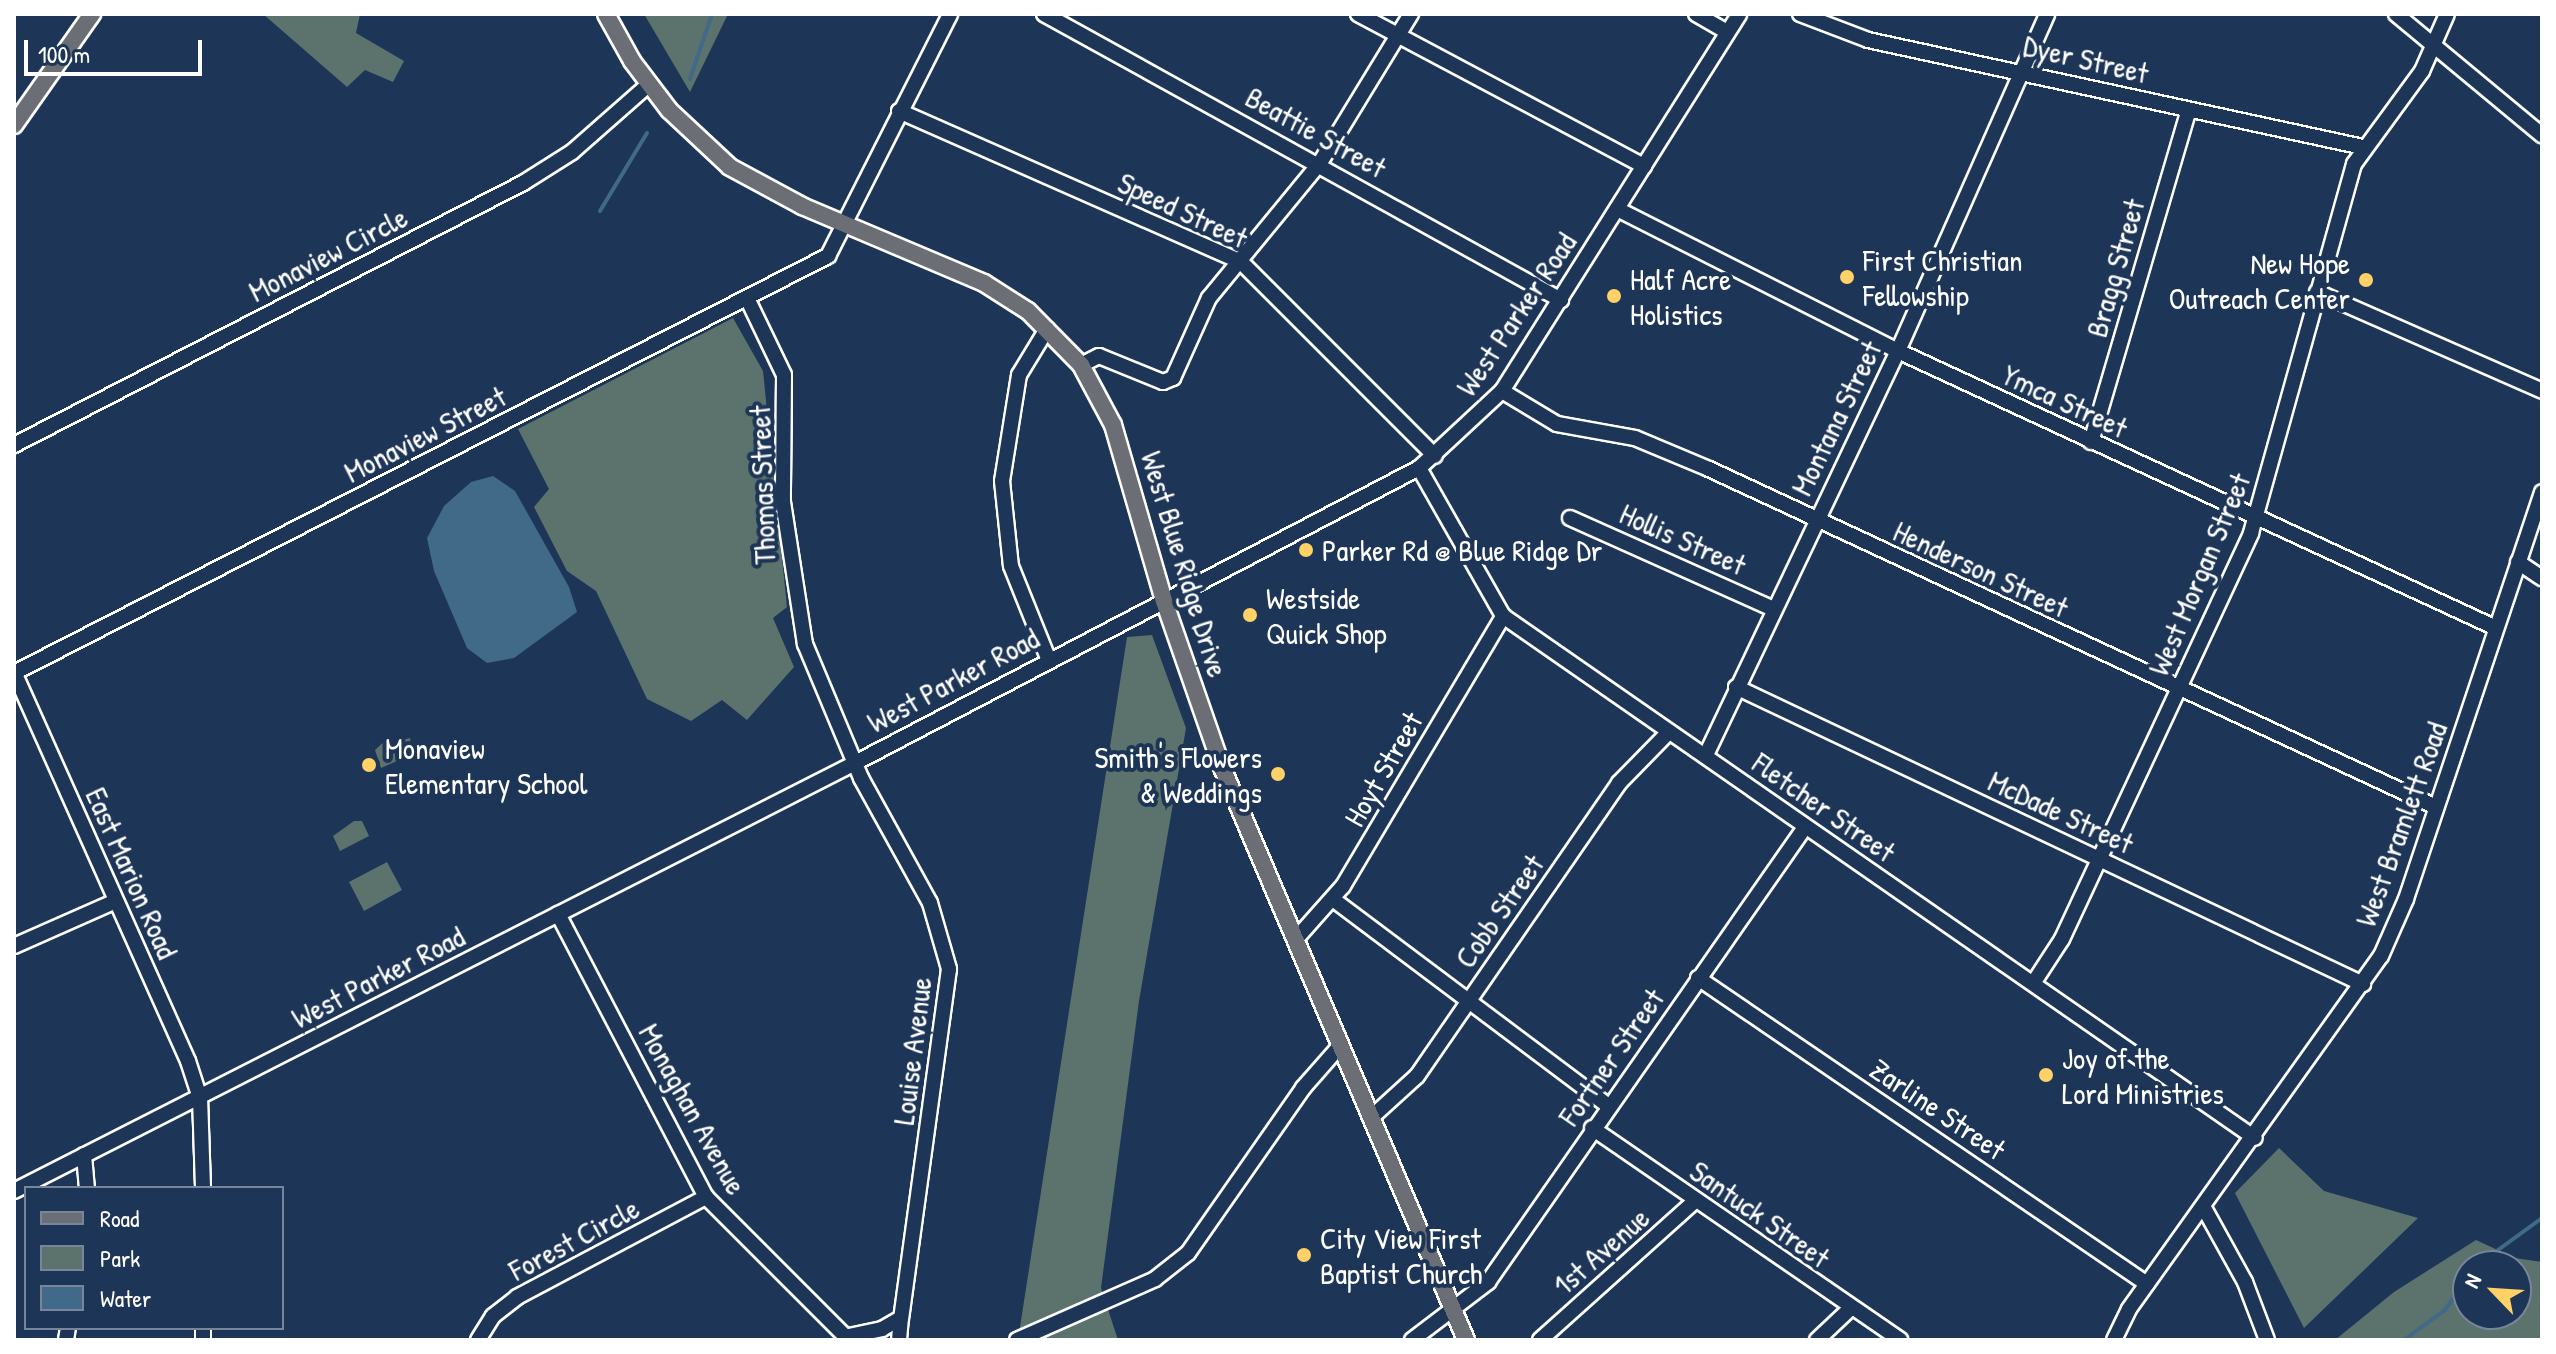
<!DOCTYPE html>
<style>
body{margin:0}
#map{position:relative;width:2556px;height:1354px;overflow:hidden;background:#1d3557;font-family:"Patrick Hand",sans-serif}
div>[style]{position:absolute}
.green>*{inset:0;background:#5c726d}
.water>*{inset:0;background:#406a87}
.stream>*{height:4px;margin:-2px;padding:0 2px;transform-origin:2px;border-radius:2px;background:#406a87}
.roads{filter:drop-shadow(2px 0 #fff) drop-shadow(-2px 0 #fff) drop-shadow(0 2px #fff) drop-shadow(0 -2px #fff)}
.minor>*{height:14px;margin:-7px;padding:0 7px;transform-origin:7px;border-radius:7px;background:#1d3557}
.major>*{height:16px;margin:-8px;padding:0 8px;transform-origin:8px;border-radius:8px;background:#6b6f75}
.dots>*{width:22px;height:22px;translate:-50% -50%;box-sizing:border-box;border:4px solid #1d3557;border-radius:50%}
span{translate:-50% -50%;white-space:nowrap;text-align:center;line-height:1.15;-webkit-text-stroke:8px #1d3557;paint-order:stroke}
.street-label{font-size:30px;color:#fff}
.poi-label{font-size:30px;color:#fff}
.left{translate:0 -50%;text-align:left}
.right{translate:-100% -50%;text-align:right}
.frame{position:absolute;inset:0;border:16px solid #fff;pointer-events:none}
.legend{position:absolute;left:24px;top:1186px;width:260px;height:144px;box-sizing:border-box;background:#1d3557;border:2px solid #77869a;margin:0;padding:10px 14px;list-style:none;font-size:24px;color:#fff}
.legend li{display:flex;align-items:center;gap:16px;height:40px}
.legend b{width:40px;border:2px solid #77869a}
.north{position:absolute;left:2452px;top:1250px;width:80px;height:80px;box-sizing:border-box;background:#1d3557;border:2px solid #77869a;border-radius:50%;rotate:295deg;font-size:22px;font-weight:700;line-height:32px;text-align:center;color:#fff}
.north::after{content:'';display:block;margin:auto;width:28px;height:36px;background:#ffd166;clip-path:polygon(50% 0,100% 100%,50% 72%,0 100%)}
.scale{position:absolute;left:24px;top:40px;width:178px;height:36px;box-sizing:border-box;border:4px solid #fff;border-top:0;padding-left:10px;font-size:24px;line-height:28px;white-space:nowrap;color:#fff;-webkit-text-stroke:6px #1d3557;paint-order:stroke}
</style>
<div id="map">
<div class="green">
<i style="clip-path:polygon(263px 14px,360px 14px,356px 33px,404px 61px,393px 82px,365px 70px,347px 87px)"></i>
<i style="clip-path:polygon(644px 14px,728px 14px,690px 92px)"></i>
<i style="clip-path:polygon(733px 318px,763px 371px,787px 607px,773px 618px,794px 667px,747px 720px,722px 700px,691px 721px,647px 699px,596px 591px,567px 571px,534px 507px,549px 489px,518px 429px)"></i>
<i style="clip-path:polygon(1152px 635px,1186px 728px,1139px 1001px,1101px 1288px,1118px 1340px,1018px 1340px,1127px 637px)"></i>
<i style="clip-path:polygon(389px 737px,392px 743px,410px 738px,413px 754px,381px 768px,375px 750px)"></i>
<i style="clip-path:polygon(354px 821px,362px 821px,369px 836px,340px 851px,333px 836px)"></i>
<i style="clip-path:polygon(387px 862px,402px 890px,364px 911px,349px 882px)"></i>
<i style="clip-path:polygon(2279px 1148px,2324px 1191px,2418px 1218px,2304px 1328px,2235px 1193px)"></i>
<i style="clip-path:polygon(evenodd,2476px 1240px,2515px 1258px,2542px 1262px,2542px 1340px,2335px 1340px,2394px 1292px,2476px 1240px,2516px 1266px,2516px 1314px,2468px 1314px,2468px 1266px,2516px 1266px)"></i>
</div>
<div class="water">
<i style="clip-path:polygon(493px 476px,515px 491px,569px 587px,577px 612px,514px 658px,487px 663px,467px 648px,434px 571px,427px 538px,444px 506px,471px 482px)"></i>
</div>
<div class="stream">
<i style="left:690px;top:79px;width:69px;rotate:-71.3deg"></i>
<i style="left:600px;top:211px;width:91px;rotate:-58.9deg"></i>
<i style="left:2476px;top:1266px;width:82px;rotate:-36deg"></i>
<i style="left:2404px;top:1340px;width:51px;rotate:-36.2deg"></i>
<i style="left:2445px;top:1310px;width:40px;rotate:-55.1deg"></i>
</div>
<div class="roads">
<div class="minor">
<i style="left:1044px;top:14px;width:591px;rotate:28.95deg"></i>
<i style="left:1358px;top:14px;width:324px;rotate:28deg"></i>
<i style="left:1696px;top:14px;width:36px;rotate:30deg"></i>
<i style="left:1800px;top:14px;width:73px;rotate:20.9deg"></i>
<i style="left:1868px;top:40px;width:506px;rotate:12.2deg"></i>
<i style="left:2396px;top:14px;width:190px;rotate:39.7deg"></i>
<i style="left:899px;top:111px;width:374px;rotate:23.8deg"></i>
<i style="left:1241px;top:262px;width:274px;rotate:45deg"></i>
<i style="left:1617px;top:209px;width:315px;rotate:26.8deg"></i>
<i style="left:1898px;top:351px;width:659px;rotate:24.85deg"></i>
<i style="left:2317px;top:292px;width:246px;rotate:23.7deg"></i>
<i style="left:747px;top:298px;width:85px;rotate:64.3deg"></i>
<i style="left:784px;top:375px;width:127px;rotate:90.5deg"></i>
<i style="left:783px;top:502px;width:144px;rotate:81.2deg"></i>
<i style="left:805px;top:644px;width:145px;rotate:67.3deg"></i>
<i style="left:861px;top:778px;width:143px;rotate:61.1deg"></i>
<i style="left:930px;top:903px;width:69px;rotate:73.9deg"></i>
<i style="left:949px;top:969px;width:352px;rotate:97.8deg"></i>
<i style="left:901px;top:1318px;width:22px;rotate:150deg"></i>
<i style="left:882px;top:1329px;width:38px;rotate:168deg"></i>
<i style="left:1047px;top:329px;width:54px;rotate:121.3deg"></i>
<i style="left:1019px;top:375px;width:107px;rotate:99.1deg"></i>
<i style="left:1002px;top:481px;width:85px;rotate:84deg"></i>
<i style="left:1011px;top:566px;width:99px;rotate:68.1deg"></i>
<i style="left:1081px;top:365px;width:20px;rotate:-27deg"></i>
<i style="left:1099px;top:356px;width:69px;rotate:22.1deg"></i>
<i style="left:1163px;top:382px;width:11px;rotate:-22deg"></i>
<i style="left:1173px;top:378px;width:88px;rotate:-65.8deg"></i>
<i style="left:1209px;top:298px;width:175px;rotate:-50.6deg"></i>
<i style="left:1320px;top:163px;width:175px;rotate:-58.6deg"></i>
<i style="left:1502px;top:391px;width:64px;rotate:31deg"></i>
<i style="left:1557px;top:424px;width:79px;rotate:10.2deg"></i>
<i style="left:1635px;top:438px;width:80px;rotate:22.7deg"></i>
<i style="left:1709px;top:469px;width:802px;rotate:24.93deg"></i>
<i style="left:2091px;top:442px;width:346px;rotate:-73.6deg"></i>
<i style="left:14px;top:445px;width:572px;rotate:-27.24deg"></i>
<i style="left:523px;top:183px;width:58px;rotate:-32.3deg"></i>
<i style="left:572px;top:152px;width:103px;rotate:-41.4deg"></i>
<i style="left:1419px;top:468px;width:170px;rotate:60.4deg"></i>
<i style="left:1503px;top:616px;width:915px;rotate:34.77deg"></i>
<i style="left:1570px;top:518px;width:222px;rotate:24.1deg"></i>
<i style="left:2518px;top:562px;width:29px;rotate:34deg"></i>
<i style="left:14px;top:672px;width:426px;rotate:65.9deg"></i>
<i style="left:188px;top:1061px;width:38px;rotate:72deg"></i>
<i style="left:200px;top:1097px;width:91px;rotate:88.1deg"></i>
<i style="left:14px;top:673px;width:915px;rotate:-27.13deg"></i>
<i style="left:828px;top:256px;width:271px;rotate:-63.2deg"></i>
<i style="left:1736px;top:687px;width:694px;rotate:25.35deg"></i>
<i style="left:1706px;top:755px;width:447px;rotate:-64.6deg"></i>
<i style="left:1898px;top:351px;width:368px;rotate:-66.1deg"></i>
<i style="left:1334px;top:900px;width:343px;rotate:36.9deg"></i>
<i style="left:558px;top:914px;width:319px;rotate:62.4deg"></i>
<i style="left:706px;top:1197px;width:202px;rotate:45deg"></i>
<i style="left:1295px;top:940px;width:72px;rotate:-48.4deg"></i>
<i style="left:1343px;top:886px;width:314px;rotate:-59.3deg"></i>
<i style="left:14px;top:946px;width:111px;rotate:-23.8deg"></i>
<i style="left:1698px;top:978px;width:543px;rotate:34.27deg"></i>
<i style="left:2034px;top:982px;width:51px;rotate:-56.9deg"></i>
<i style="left:2062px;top:939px;width:448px;rotate:-65deg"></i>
<i style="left:2251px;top:533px;width:383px;rotate:-74.4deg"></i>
<i style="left:2354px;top:164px;width:115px;rotate:-53.8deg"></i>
<i style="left:2422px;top:71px;width:62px;rotate:-66.3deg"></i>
<i style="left:1373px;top:1116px;width:59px;rotate:-42.3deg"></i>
<i style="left:1417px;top:1076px;width:356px;rotate:-55.4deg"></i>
<i style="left:1619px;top:783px;width:69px;rotate:-45.6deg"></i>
<i style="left:1592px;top:1128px;width:374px;rotate:34.5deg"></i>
<i style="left:84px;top:1155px;width:33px;rotate:85deg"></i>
<i style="left:14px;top:1191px;width:944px;rotate:-26.97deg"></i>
<i style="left:855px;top:763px;width:636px;rotate:-27.61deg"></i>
<i style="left:1419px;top:468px;width:113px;rotate:-42.9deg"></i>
<i style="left:1502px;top:391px;width:445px;rotate:-57.8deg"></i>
<i style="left:2204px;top:1208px;width:85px;rotate:61deg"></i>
<i style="left:2245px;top:1282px;width:62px;rotate:69.2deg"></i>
<i style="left:203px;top:1328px;width:12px;rotate:90deg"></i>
<i style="left:66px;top:1340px;width:12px;rotate:-81deg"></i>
<i style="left:478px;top:1340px;width:28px;rotate:-58deg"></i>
<i style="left:493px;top:1316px;width:31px;rotate:-38deg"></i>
<i style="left:517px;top:1297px;width:214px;rotate:-27.9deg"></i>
<i style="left:899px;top:1340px;width:22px;rotate:-85deg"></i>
<i style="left:1017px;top:1340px;width:151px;rotate:-23.8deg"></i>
<i style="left:1155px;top:1279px;width:42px;rotate:-38.2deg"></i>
<i style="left:1188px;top:1253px;width:201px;rotate:-55.1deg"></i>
<i style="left:1303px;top:1088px;width:56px;rotate:-48.6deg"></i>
<i style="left:1412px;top:1340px;width:96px;rotate:-37.3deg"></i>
<i style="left:1488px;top:1282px;width:555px;rotate:-55.13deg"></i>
<i style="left:1540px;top:1340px;width:208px;rotate:-41.9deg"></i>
<i style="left:1817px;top:1340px;width:47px;rotate:-43.3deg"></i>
<i style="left:2114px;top:1340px;width:34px;rotate:-64deg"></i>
<i style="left:2129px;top:1309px;width:434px;rotate:-54.5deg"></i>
<i style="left:2381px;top:956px;width:62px;rotate:-66.3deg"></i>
<i style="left:2406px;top:899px;width:429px;rotate:-71.5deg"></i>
</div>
<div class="major">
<i style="left:606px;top:14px;width:54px;rotate:61deg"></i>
<i style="left:632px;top:61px;width:61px;rotate:52.9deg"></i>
<i style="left:669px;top:110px;width:83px;rotate:43.1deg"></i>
<i style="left:730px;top:167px;width:82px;rotate:28.4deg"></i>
<i style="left:802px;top:206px;width:198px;rotate:22.9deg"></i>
<i style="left:984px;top:283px;width:52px;rotate:32.5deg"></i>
<i style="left:1028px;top:311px;width:76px;rotate:45.5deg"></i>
<i style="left:1081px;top:365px;width:68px;rotate:61.9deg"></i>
<i style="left:1113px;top:425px;width:183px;rotate:73.8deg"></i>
<i style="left:1164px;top:601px;width:174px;rotate:70.8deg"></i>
<i style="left:1221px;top:765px;width:625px;rotate:66.92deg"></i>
<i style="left:14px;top:125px;width:136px;rotate:-54.9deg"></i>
</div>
</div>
<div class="dots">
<i style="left:1847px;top:277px;background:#ffd166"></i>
<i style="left:2366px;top:280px;background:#ffd166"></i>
<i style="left:1614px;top:296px;background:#ffd166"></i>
<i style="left:1306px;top:550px;background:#ffd166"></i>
<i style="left:1250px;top:615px;background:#ffd166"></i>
<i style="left:369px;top:765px;background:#ffd166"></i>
<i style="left:1278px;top:774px;background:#ffd166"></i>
<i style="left:2046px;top:1075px;background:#ffd166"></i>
<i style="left:1304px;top:1255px;background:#ffd166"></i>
</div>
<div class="street-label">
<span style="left:2086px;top:59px;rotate:13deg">Dyer Street</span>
<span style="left:1316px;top:132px;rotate:29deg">Beattie Street</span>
<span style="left:1183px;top:210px;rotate:25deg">Speed Street</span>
<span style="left:328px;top:254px;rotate:-27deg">Monaview Circle</span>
<span style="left:2115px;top:268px;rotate:-74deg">Bragg Street</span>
<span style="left:1516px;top:314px;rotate:-56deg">West Parker Road</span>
<span style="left:2065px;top:401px;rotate:25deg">Ymca Street</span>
<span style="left:1836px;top:418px;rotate:-64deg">Montana Street</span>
<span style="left:425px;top:434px;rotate:-27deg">Monaview Street</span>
<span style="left:762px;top:485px;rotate:-92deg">Thomas Street</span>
<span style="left:1683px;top:539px;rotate:24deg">Hollis Street</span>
<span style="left:1185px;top:564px;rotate:73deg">West Blue Ridge Drive</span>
<span style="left:1981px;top:569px;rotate:25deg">Henderson Street</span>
<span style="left:2199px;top:574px;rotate:-67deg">West Morgan Street</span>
<span style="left:953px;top:680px;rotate:-28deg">West Parker Road</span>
<span style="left:1383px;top:769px;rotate:-60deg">Hoyt Street</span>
<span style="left:1824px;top:807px;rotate:35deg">Fletcher Street</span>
<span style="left:2061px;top:812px;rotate:25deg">McDade Street</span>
<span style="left:2401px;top:824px;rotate:-70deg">West Bramlett Road</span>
<span style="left:132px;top:873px;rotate:66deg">East Marion Road</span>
<span style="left:1499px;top:911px;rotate:-55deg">Cobb Street</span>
<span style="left:378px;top:977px;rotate:-27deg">West Parker Road</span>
<span style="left:912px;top:1051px;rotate:-83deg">Louise Avenue</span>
<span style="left:1611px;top:1057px;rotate:-55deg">Fortner Street</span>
<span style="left:693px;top:1109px;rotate:61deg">Monaghan Avenue</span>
<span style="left:1938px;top:1109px;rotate:34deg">Zarline Street</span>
<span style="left:1760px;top:1214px;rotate:35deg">Santuck Street</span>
<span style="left:574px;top:1239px;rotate:-28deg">Forest Circle</span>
<span style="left:1601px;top:1251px;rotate:-41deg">1st Avenue</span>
</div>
<div class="poi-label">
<span class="left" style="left:1863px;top:277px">First Christian<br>Fellowship</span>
<span class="right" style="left:2350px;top:280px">New Hope<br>Outreach Center</span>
<span class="left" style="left:1630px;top:296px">Half Acre<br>Holistics</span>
<span class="left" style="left:1322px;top:550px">Parker Rd @ Blue Ridge Dr</span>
<span class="left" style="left:1266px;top:615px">Westside<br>Quick Shop</span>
<span class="left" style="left:385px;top:765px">Monaview<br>Elementary School</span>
<span class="right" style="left:1262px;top:774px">Smith's Flowers<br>&amp; Weddings</span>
<span class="left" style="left:2062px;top:1075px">Joy of the<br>Lord Ministries</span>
<span class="left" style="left:1320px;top:1255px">City View First<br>Baptist Church</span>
</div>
<div class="frame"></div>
<ul class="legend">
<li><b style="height:10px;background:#6b6f75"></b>Road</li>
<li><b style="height:22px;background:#5c726d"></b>Park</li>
<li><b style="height:22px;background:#406a87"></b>Water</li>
</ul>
<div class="north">N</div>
<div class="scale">100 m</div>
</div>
